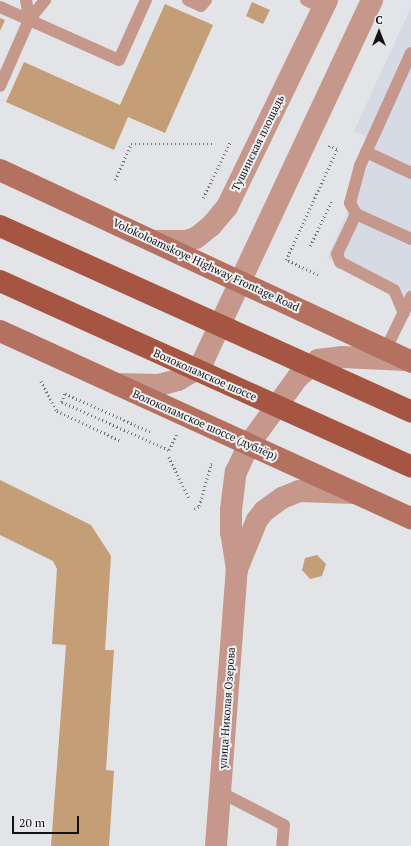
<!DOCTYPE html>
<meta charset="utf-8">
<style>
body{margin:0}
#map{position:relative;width:411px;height:846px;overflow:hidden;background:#e3e4e7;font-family:"PT Serif",serif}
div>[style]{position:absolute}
.built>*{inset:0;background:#d6dae4}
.building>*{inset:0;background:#c49e76}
.path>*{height:2.5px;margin-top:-1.25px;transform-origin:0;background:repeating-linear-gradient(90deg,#727274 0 1px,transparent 0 4px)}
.lane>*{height:12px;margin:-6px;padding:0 6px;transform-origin:6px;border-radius:6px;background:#c6988c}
.street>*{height:22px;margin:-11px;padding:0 11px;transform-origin:11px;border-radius:11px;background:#c6988c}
.secondary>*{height:22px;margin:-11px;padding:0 11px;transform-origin:11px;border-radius:11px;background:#b47160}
.primary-bridge>*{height:22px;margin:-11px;padding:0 11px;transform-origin:11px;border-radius:11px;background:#a55541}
span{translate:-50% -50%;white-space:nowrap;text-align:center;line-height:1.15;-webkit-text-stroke:4px #f0f1f4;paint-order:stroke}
.street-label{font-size:11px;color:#131314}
.north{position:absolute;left:359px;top:12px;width:40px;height:40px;-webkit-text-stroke:3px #f0f1f4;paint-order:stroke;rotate:0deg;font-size:11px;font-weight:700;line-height:16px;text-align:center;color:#131314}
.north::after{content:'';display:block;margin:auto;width:14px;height:18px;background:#131314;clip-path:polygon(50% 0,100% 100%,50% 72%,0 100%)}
.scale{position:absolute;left:12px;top:816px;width:67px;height:18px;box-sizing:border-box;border:2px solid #131314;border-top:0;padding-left:5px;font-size:12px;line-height:14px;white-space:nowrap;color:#131314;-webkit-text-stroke:3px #f0f1f4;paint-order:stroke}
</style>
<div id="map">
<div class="built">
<i style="clip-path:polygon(411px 7px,411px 300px,327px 258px,378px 142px,354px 131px)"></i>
</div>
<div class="building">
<i style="clip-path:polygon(252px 2px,270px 10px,263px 24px,246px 16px)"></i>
<i style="clip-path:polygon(165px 4px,213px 25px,165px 133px,128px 117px,114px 150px,6px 102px,24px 62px,120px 105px)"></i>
<i style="clip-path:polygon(0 18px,5px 20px,0 31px)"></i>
<i style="clip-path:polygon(0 480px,91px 525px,111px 556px,105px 650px,114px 650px,106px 770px,114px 771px,109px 846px,51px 846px,66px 645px,52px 644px,57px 569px,53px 561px,0 535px)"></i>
<i style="clip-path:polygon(317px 555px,326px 564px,322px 576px,310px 579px,302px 570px,305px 558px)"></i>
</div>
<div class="path">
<i style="left:115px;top:180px;width:39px;rotate:-66deg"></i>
<i style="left:131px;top:144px;width:82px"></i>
<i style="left:203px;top:198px;width:64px;rotate:-64.2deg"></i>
<i style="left:310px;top:246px;width:51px;rotate:-64.4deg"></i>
<i style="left:318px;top:275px;width:35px;rotate:-155deg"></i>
<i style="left:286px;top:260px;width:122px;rotate:-65.3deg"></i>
<i style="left:337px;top:149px;width:8px;rotate:-157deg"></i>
<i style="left:330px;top:146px;width:2px;rotate:117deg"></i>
<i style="left:41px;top:381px;width:34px;rotate:62deg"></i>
<i style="left:57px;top:411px;width:71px;rotate:25.1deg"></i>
<i style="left:150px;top:432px;width:93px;rotate:-155.9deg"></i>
<i style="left:65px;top:394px;width:9px;rotate:111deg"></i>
<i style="left:62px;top:402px;width:117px;rotate:24.2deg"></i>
<i style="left:169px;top:450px;width:17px;rotate:-65deg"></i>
<i style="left:169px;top:457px;width:46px;rotate:64deg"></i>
<i style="left:194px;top:509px;width:6px;rotate:-31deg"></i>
<i style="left:199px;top:506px;width:44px;rotate:-74.1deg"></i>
<i style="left:211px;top:464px;width:3px;rotate:18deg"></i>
</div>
<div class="lane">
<i style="left:26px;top:0;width:20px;rotate:81deg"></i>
<i style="left:188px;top:0;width:14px;rotate:25deg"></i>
<i style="left:201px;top:6px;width:8px;rotate:-50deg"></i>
<i style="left:306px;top:0;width:19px;rotate:25deg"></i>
<i style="left:0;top:7px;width:130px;rotate:24deg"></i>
<i style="left:119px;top:60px;width:66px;rotate:-65.8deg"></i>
<i style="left:411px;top:53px;width:124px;rotate:114.3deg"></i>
<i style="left:360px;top:166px;width:38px;rotate:105deg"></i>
<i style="left:350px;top:203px;width:13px;rotate:61deg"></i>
<i style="left:356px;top:214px;width:60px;rotate:24.4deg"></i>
<i style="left:0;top:86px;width:72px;rotate:-66.3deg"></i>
<i style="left:29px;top:20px;width:26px;rotate:-51deg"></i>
<i style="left:366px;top:152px;width:50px;rotate:25deg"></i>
<i style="left:356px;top:214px;width:44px;rotate:115.4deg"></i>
<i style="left:337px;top:254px;width:9px;rotate:69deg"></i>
<i style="left:340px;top:262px;width:61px;rotate:27.4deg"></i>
<i style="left:394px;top:290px;width:25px;rotate:67deg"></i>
<i style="left:386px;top:349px;width:58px;rotate:-64.3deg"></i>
<i style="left:220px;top:792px;width:72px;rotate:27.3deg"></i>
<i style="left:284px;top:825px;width:21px;rotate:95deg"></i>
</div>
<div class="street">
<i style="left:153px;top:241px;width:33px"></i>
<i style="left:186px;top:241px;width:10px;rotate:-17deg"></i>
<i style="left:196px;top:238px;width:19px;rotate:-39deg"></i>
<i style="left:211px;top:226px;width:25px;rotate:-50deg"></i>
<i style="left:227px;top:207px;width:230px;rotate:-64.2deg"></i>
<i style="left:116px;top:384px;width:43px;rotate:1.3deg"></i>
<i style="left:159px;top:385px;width:20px;rotate:-15deg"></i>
<i style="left:178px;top:380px;width:16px;rotate:-30deg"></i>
<i style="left:192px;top:372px;width:16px;rotate:-45deg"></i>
<i style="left:203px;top:361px;width:399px;rotate:-64.9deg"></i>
<i style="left:237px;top:569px;width:53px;rotate:-67.8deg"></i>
<i style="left:257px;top:520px;width:11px;rotate:-52deg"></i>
<i style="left:264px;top:511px;width:22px;rotate:-36deg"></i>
<i style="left:282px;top:498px;width:18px;rotate:-22deg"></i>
<i style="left:299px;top:491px;width:56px;rotate:2deg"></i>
<i style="left:216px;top:846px;width:278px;rotate:-85.7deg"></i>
<i style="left:237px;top:569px;width:36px;rotate:-99deg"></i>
<i style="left:231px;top:533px;width:23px;rotate:-90deg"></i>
<i style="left:231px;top:510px;width:38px;rotate:-83deg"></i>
<i style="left:236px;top:472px;width:31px;rotate:-65deg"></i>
<i style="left:249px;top:444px;width:83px;rotate:-53.8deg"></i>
<i style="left:298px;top:377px;width:26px;rotate:-40deg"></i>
<i style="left:318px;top:360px;width:25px;rotate:-7deg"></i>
<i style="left:343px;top:357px;width:62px;rotate:2.8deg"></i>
</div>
<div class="secondary">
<i style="left:0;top:170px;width:454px;rotate:25deg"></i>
<i style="left:0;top:331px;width:452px;rotate:24.5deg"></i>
</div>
<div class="primary-bridge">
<i style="left:0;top:226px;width:451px;rotate:24.3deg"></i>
<i style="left:0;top:281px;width:451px;rotate:24.3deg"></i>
</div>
<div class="street-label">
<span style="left:258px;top:143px;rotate:-64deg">Тушинская площадь</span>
<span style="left:206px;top:265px;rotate:25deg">Volokoloamskoye Highway Frontage Road</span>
<span style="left:205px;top:375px;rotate:24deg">Волоколамское шоссе</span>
<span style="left:205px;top:425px;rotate:24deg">Волоколамское шоссе (дублёр)</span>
<span style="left:227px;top:708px;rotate:-86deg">улица Николая Озерова</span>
</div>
<div class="north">С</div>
<div class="scale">20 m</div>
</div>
